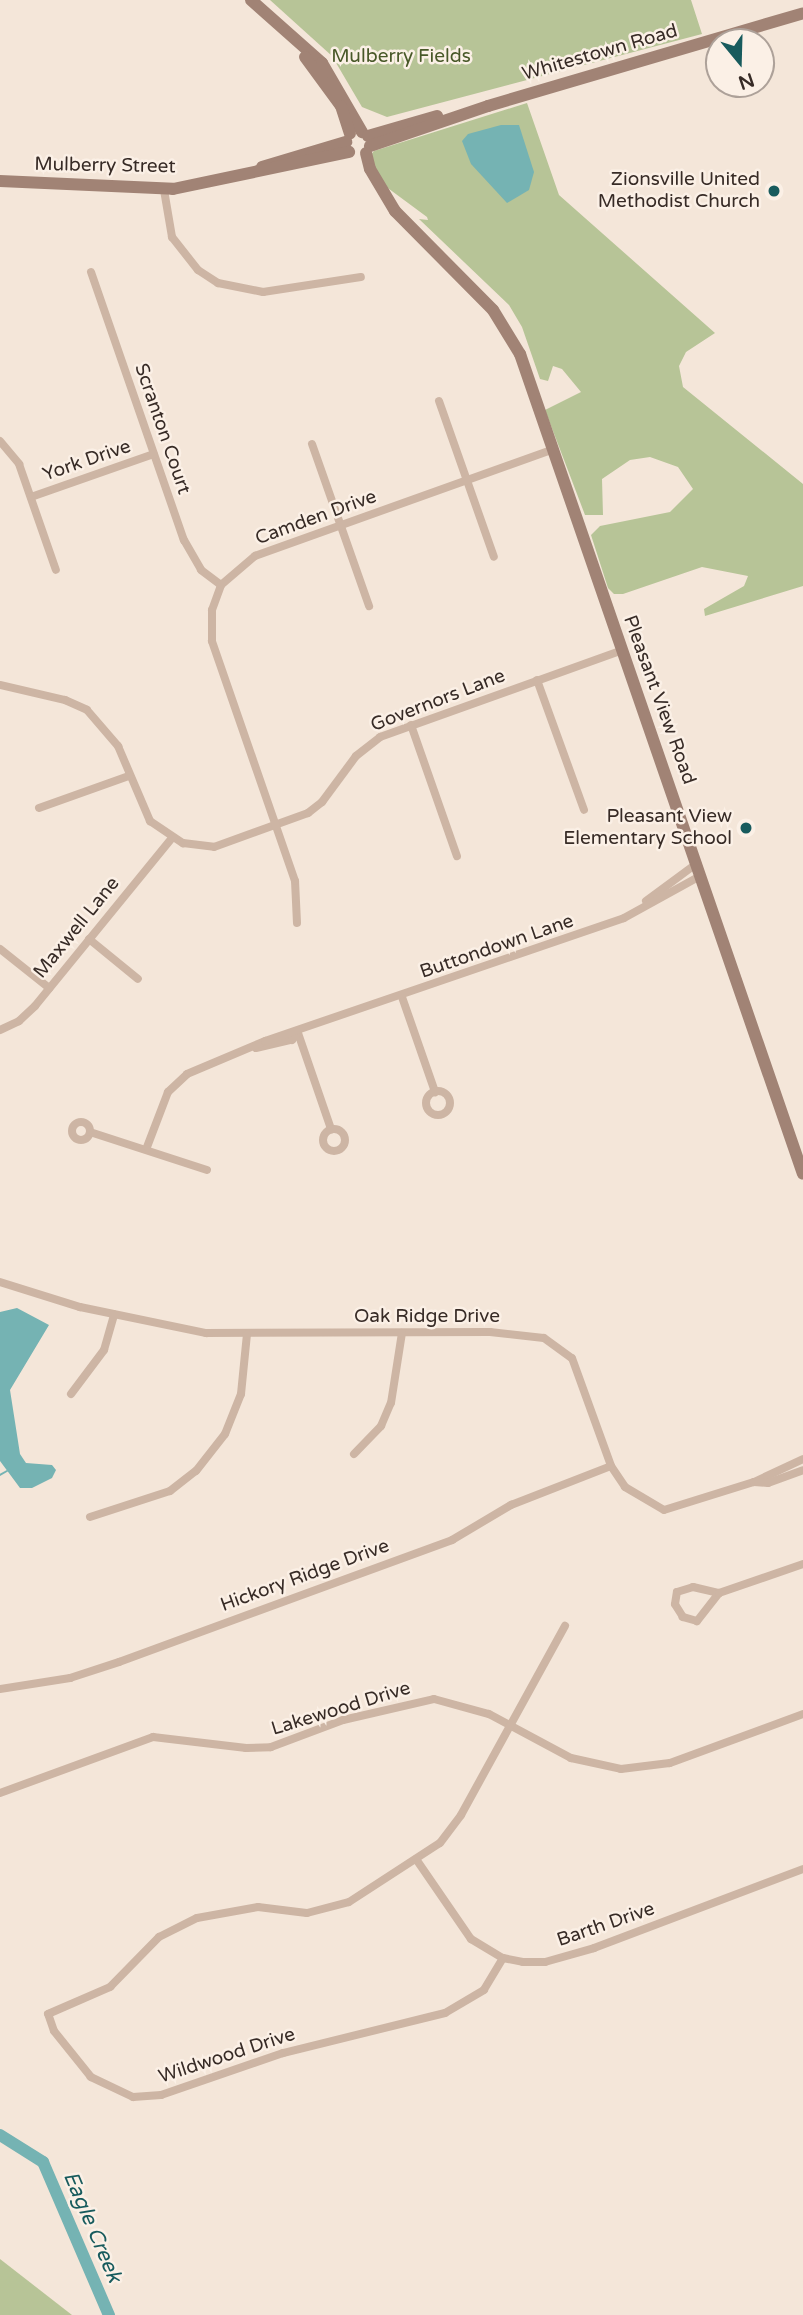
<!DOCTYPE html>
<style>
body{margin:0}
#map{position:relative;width:803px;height:2315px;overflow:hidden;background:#f4e6d9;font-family:"Varela Round",sans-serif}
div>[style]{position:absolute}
.green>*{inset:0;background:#b7c497}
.water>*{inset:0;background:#75b3b3}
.stream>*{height:2px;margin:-1px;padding:0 1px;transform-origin:1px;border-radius:1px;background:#75b3b3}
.river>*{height:12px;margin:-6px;padding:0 6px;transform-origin:6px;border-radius:6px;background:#75b3b3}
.street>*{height:8px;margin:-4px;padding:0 4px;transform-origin:4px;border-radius:4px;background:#cdb5a4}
.street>.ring{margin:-4px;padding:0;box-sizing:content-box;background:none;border:8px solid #cdb5a4;border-radius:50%}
.secondary>*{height:12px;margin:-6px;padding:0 6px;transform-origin:6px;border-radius:6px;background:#a18375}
.dots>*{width:19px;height:19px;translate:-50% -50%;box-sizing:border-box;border:4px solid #fbf0e6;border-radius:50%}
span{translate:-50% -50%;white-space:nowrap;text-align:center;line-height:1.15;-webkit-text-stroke:5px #fbf0e6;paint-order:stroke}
.street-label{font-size:19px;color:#372b26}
.park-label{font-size:19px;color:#485828}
.poi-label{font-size:19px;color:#372b26}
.right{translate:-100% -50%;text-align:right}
.water-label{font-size:21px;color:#185b5d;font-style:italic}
.north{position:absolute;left:705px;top:28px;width:70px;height:70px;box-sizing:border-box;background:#fbf0e6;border:2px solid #ada199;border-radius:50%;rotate:161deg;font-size:19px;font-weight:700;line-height:28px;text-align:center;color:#372b26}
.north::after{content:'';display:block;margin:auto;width:24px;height:32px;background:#185b5d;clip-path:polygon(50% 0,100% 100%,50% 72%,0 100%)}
</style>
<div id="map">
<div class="green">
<i style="clip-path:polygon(270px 0,691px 0,702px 34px,387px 117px,362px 107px,332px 56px)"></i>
<i style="clip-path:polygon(527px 103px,559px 195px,715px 333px,686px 352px,679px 366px,683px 387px,803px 484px,803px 586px,705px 616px,704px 609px,744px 586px,748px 576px,702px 567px,623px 594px,614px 594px,608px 588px,591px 535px,600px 526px,670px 512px,693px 489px,678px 467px,650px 457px,630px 460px,602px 479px,603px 515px,585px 515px,545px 410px,581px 392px,562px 369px,553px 366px,548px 381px,540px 379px,522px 327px,509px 305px,419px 219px,428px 220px,427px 217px,381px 183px,370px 156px,374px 151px)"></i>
<i style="clip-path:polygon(0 2259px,72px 2315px,0 2315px)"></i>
</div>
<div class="water">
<i style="clip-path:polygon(501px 125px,519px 125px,534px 172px,529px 190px,507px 203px,471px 164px,462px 141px,468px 134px)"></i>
<i style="clip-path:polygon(17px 1308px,49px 1325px,10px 1390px,20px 1454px,26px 1463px,52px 1465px,56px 1470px,52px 1478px,32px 1488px,20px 1488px,0 1461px,0 1312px)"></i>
</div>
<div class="stream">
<i style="left:0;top:1475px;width:8px;rotate:-30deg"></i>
</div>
<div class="river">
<i style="left:0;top:2135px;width:51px;rotate:32.1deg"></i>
<i style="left:43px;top:2162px;width:167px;rotate:66.7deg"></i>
</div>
<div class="street">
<i style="left:164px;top:190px;width:48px;rotate:80.3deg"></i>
<i style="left:172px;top:237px;width:42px;rotate:51.8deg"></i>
<i style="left:198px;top:270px;width:24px;rotate:33deg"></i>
<i style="left:218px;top:283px;width:46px;rotate:11.3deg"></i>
<i style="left:263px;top:292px;width:99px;rotate:-8.7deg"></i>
<i style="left:91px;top:272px;width:284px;rotate:70.9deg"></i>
<i style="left:184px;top:540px;width:34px;rotate:60deg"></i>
<i style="left:201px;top:570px;width:25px;rotate:37deg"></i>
<i style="left:439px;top:401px;width:165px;rotate:70.6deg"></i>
<i style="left:0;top:441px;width:30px;rotate:50deg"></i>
<i style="left:19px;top:464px;width:112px;rotate:70.8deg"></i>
<i style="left:312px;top:444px;width:172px;rotate:70.6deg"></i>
<i style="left:31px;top:497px;width:130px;rotate:-19.3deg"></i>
<i style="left:537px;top:680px;width:138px;rotate:70.1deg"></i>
<i style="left:0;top:685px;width:67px;rotate:13deg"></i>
<i style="left:65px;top:700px;width:24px;rotate:24deg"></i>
<i style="left:87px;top:710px;width:48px;rotate:49.3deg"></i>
<i style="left:118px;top:746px;width:82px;rotate:66.9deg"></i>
<i style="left:150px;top:821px;width:40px;rotate:34deg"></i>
<i style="left:183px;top:843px;width:31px;rotate:7deg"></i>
<i style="left:214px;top:847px;width:100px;rotate:-19.9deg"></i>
<i style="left:308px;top:813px;width:18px;rotate:-38deg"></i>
<i style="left:322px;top:802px;width:57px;rotate:-53.5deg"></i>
<i style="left:356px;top:756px;width:31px;rotate:-38deg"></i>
<i style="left:380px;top:737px;width:255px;rotate:-19.7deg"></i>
<i style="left:411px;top:725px;width:139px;rotate:70.7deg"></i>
<i style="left:39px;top:808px;width:96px;rotate:-19.6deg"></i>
<i style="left:646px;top:901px;width:62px;rotate:-36.5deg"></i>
<i style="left:297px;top:923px;width:42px;rotate:-92.7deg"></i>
<i style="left:295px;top:881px;width:254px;rotate:-109.1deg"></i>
<i style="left:212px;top:641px;width:31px;rotate:-90deg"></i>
<i style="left:212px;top:610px;width:27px;rotate:-70deg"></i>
<i style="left:221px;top:585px;width:45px;rotate:-40.5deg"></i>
<i style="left:255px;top:556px;width:314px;rotate:-19.7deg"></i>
<i style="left:89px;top:939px;width:63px;rotate:39.2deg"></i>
<i style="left:0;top:949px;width:63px;rotate:38.5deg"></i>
<i style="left:402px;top:997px;width:101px;rotate:70.8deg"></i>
<i style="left:0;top:1030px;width:21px;rotate:-25deg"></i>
<i style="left:19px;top:1021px;width:22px;rotate:-43deg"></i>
<i style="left:35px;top:1006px;width:217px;rotate:-50.8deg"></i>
<i style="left:298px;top:1033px;width:102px;rotate:71deg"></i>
<i style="left:256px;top:1048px;width:37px;rotate:-13deg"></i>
<i style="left:292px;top:1040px;width:9px;rotate:-49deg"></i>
<i class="ring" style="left:426px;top:1091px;width:16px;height:16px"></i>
<i class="ring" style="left:72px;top:1122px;width:10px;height:10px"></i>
<i class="ring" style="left:323px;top:1129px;width:14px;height:14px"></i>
<i style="left:90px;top:1132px;width:123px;rotate:18deg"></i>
<i style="left:147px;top:1147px;width:59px;rotate:-69.1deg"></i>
<i style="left:168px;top:1092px;width:26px;rotate:-43deg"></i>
<i style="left:187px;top:1074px;width:85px;rotate:-22.9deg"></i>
<i style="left:265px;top:1041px;width:379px;rotate:-18.9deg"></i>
<i style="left:624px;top:918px;width:87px;rotate:-28.9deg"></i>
<i style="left:0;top:1282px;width:84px;rotate:17.4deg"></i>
<i style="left:80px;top:1307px;width:129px;rotate:11.7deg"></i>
<i style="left:206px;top:1333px;width:284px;rotate:-0.2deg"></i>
<i style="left:490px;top:1332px;width:54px;rotate:6.3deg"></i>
<i style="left:544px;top:1338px;width:34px;rotate:36deg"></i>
<i style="left:572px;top:1358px;width:115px;rotate:70.1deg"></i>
<i style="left:611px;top:1466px;width:25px;rotate:56deg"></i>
<i style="left:625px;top:1487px;width:45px;rotate:30.5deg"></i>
<i style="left:664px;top:1510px;width:94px;rotate:-17.3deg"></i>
<i style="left:754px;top:1482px;width:54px;rotate:-25.1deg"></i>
<i style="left:71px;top:1394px;width:55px;rotate:-53.1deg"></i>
<i style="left:104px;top:1350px;width:37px;rotate:-74deg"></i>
<i style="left:354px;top:1454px;width:39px;rotate:-46deg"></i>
<i style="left:381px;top:1426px;width:25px;rotate:-67deg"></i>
<i style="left:391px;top:1403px;width:71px;rotate:-81.1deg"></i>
<i style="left:754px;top:1482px;width:14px;rotate:4deg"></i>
<i style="left:768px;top:1483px;width:37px;rotate:-20deg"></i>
<i style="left:90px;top:1517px;width:84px;rotate:-18deg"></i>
<i style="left:170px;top:1491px;width:33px;rotate:-38deg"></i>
<i style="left:196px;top:1471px;width:47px;rotate:-51.9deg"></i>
<i style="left:225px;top:1434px;width:43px;rotate:-68.2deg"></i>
<i style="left:241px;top:1394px;width:60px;rotate:-84.3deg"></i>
<i style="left:719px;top:1593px;width:36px;rotate:128deg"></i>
<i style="left:697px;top:1621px;width:15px;rotate:-164deg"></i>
<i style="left:683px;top:1617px;width:15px;rotate:-122deg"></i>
<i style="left:675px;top:1604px;width:12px;rotate:-81deg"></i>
<i style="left:677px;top:1592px;width:17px;rotate:-17deg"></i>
<i style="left:693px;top:1587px;width:27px;rotate:13deg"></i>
<i style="left:719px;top:1593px;width:89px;rotate:-19deg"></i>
<i style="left:0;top:1689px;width:71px;rotate:-8.9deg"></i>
<i style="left:70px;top:1678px;width:52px;rotate:-18.1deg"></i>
<i style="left:119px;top:1662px;width:355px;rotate:-20.1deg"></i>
<i style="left:452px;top:1540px;width:69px;rotate:-30.7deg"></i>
<i style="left:511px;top:1505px;width:107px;rotate:-21.3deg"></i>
<i style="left:0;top:1793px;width:163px;rotate:-20.1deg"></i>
<i style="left:153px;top:1737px;width:94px;rotate:6.7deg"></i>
<i style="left:246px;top:1748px;width:25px;rotate:-2deg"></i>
<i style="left:271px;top:1747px;width:77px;rotate:-20.6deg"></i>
<i style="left:343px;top:1720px;width:93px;rotate:-13deg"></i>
<i style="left:434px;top:1699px;width:57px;rotate:15.3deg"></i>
<i style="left:489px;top:1714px;width:93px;rotate:28.2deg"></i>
<i style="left:571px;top:1758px;width:51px;rotate:12.4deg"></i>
<i style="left:621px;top:1769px;width:49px;rotate:-7deg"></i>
<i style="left:670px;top:1763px;width:142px;rotate:-20.2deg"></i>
<i style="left:416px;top:1859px;width:97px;rotate:55.5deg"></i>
<i style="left:471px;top:1939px;width:37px;rotate:31deg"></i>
<i style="left:503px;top:1958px;width:20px;rotate:11deg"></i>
<i style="left:523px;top:1962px;width:22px"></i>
<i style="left:545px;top:1962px;width:51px;rotate:-15.9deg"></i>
<i style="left:594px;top:1948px;width:223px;rotate:-20.7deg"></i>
<i style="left:503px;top:1958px;width:37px;rotate:121deg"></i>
<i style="left:484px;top:1990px;width:45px;rotate:149.5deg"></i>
<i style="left:445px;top:2013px;width:167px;rotate:166.1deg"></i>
<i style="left:283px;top:2053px;width:129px;rotate:161deg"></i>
<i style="left:161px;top:2095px;width:28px;rotate:176deg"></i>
<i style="left:133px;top:2097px;width:47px;rotate:-154.5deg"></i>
<i style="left:91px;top:2077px;width:59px;rotate:-128.8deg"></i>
<i style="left:54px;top:2031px;width:18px;rotate:-109deg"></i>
<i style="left:48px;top:2014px;width:68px;rotate:-23.5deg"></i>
<i style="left:110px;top:1987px;width:70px;rotate:-45.6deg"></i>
<i style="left:159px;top:1937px;width:42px;rotate:-26.6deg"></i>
<i style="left:197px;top:1918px;width:62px;rotate:-10.2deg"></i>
<i style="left:258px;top:1907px;width:49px;rotate:7deg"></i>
<i style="left:307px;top:1913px;width:43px;rotate:-14.7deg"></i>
<i style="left:349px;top:1902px;width:108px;rotate:-33deg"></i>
<i style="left:440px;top:1843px;width:35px;rotate:-53deg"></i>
<i style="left:461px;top:1815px;width:216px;rotate:-61.2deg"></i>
</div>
<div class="secondary">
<i style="left:251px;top:0;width:95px;rotate:41.6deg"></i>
<i style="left:322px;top:63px;width:80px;rotate:59.9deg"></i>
<i style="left:305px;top:57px;width:61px;rotate:53.7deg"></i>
<i style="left:341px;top:106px;width:29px;rotate:72deg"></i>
<i style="left:368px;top:136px;width:72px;rotate:-16.2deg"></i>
<i style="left:370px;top:146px;width:125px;rotate:-18.7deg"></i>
<i style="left:488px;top:106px;width:328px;rotate:-16.4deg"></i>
<i style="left:366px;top:153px;width:16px;rotate:76deg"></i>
<i style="left:370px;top:169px;width:49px;rotate:59.2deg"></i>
<i style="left:395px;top:211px;width:139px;rotate:45.3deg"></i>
<i style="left:493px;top:310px;width:52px;rotate:58.5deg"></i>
<i style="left:520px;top:354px;width:867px;rotate:70.96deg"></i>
<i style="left:262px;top:167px;width:88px;rotate:-16.6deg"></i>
<i style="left:0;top:181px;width:173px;rotate:2.6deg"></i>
<i style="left:173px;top:189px;width:180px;rotate:-11.9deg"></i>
</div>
<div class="dots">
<i style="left:774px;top:191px;background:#185b5d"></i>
<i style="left:746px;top:828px;background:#185b5d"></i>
</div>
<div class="street-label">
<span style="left:600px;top:53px;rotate:-16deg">Whitestown Road</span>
<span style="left:105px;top:166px;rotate:1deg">Mulberry Street</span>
<span style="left:162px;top:429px;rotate:71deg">Scranton Court</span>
<span style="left:87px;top:461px;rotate:-19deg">York Drive</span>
<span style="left:316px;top:518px;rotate:-20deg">Camden Drive</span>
<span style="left:659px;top:700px;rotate:70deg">Pleasant View Road</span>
<span style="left:438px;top:701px;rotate:-21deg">Governors Lane</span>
<span style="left:77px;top:928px;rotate:-51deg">Maxwell Lane</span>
<span style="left:497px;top:947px;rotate:-19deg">Buttondown Lane</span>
<span style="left:427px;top:1317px">Oak Ridge Drive</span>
<span style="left:305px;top:1576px;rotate:-20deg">Hickory Ridge Drive</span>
<span style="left:341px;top:1709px;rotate:-17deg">Lakewood Drive</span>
<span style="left:606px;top:1925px;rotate:-19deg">Barth Drive</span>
<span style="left:227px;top:2056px;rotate:-18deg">Wildwood Drive</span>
</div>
<div class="park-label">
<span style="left:401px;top:57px">Mulberry Fields</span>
</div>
<div class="poi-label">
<span class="right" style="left:760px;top:191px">Zionsville United<br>Methodist Church</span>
<span class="right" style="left:732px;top:828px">Pleasant View<br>Elementary School</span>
</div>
<div class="water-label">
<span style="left:92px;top:2227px;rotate:67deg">Eagle Creek</span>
</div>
<div class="north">N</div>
</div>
